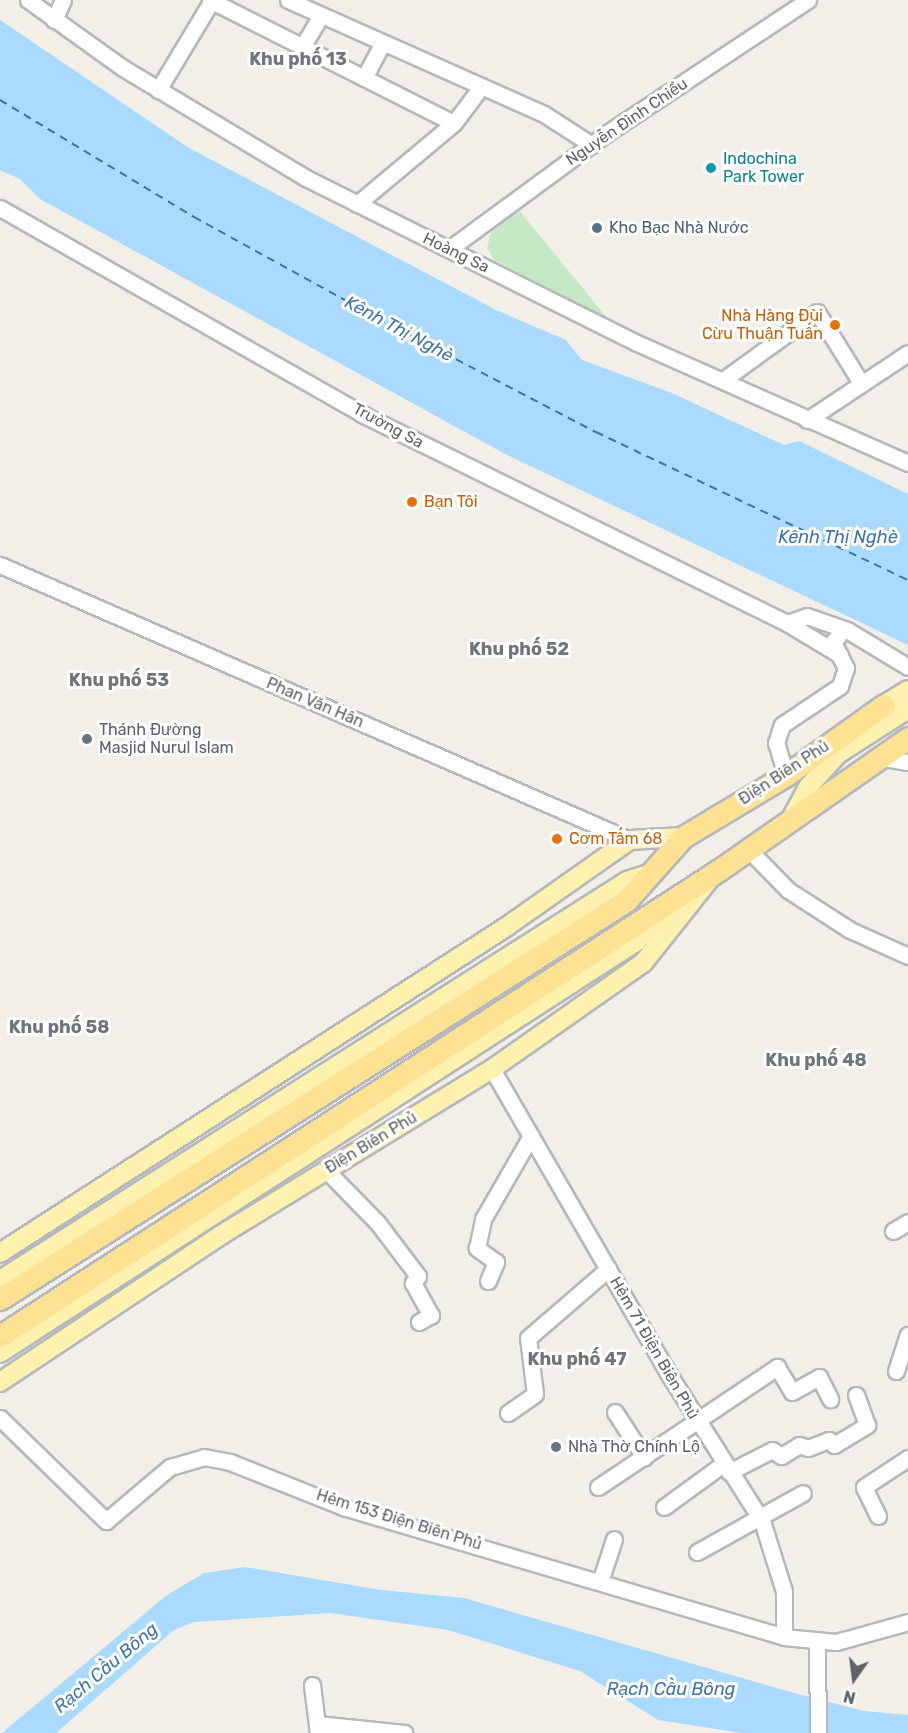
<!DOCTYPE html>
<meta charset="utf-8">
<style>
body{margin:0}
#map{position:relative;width:908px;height:1733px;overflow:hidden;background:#f1efe8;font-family:Rubik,sans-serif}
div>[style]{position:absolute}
.green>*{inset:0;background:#c5e8c5}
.water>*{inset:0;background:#aadaff}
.ferry>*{height:1.5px;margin-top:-0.75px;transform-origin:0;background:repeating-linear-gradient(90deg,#4174aa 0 8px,transparent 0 14px)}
.roads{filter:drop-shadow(2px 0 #b5b8bc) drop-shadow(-2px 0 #b5b8bc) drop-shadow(0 2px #b5b8bc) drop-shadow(0 -2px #b5b8bc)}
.minor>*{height:15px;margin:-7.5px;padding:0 7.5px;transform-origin:7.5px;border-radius:7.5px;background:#fff}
.major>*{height:18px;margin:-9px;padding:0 9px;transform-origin:9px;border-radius:9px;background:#fff2af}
.highway>*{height:21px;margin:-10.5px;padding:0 10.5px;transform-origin:10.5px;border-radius:10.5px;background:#fde293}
.dots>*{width:16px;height:16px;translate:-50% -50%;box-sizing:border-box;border:3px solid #fff;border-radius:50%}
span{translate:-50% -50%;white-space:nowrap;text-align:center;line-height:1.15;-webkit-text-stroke:6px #fff;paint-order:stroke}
.street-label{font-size:16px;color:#5f6368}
.culture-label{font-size:16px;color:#0d838f}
.left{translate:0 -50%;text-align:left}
.service-label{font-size:16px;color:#4e5e75}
.food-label{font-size:16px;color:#c56008}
.right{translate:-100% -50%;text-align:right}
.worship-label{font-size:16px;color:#5b616d}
.neighbourhood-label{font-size:18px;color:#70757a;font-weight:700}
.water-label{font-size:18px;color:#4174aa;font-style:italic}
.north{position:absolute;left:824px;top:1649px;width:60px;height:60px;-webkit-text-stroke:4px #fff;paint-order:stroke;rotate:194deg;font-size:16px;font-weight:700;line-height:24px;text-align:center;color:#5f6368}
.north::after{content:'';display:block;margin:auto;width:21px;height:27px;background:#5f6368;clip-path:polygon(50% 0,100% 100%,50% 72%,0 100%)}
</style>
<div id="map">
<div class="green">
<i style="clip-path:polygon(517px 208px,608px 319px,494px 260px,487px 248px,494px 222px)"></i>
</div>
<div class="water">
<i style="clip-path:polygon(0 20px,189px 148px,496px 310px,566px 340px,582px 360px,672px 393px,784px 445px,799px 441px,908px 494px,908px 645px,507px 455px,40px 199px,20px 179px,0 170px)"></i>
<i style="clip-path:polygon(245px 1567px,381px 1590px,464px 1598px,794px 1693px,864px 1711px,908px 1715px,908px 1733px,742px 1733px,658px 1720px,580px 1671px,448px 1630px,330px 1613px,194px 1622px,174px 1630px,56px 1733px,2px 1733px,167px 1595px,204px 1573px)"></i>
</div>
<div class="ferry">
<i style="left:0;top:100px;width:227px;rotate:31.1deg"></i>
<i style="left:194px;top:217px;width:228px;rotate:28.8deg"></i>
<i style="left:394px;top:327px;width:228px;rotate:27.5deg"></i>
<i style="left:596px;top:432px;width:345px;rotate:25.4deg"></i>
</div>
<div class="roads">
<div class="minor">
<i style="left:28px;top:0;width:117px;rotate:35.6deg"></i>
<i style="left:123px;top:68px;width:214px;rotate:31deg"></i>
<i style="left:306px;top:178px;width:370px;rotate:26.5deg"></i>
<i style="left:637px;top:343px;width:296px;rotate:23.9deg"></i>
<i style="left:210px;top:0;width:273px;rotate:26.8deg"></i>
<i style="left:288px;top:0;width:280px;rotate:24deg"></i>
<i style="left:544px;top:114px;width:57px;rotate:32.9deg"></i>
<i style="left:54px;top:20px;width:22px;rotate:-66deg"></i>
<i style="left:302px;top:47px;width:37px;rotate:-59deg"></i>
<i style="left:364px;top:78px;width:40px;rotate:-62deg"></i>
<i style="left:158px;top:90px;width:105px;rotate:-59deg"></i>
<i style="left:357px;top:204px;width:126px;rotate:-39.9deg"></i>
<i style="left:454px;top:123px;width:45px;rotate:-53.1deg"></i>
<i style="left:0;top:208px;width:417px;rotate:29.6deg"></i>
<i style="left:362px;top:414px;width:474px;rotate:26.2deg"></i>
<i style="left:787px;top:623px;width:62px;rotate:31.1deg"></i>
<i style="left:449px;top:249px;width:196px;rotate:-36.3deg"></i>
<i style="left:607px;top:133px;width:241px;rotate:-33.5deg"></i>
<i style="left:723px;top:380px;width:116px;rotate:-35.9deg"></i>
<i style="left:817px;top:312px;width:84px;rotate:58.2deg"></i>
<i style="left:807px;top:420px;width:121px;rotate:-33.6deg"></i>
<i style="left:0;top:565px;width:687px;rotate:23.58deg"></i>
<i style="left:787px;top:623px;width:21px;rotate:-19deg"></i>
<i style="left:807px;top:616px;width:42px;rotate:19.3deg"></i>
<i style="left:847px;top:630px;width:71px;rotate:31.2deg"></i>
<i style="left:879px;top:757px;width:29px;rotate:10deg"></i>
<i style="left:786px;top:775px;width:34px;rotate:-107deg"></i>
<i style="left:776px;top:743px;width:19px;rotate:-72deg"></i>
<i style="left:782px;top:725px;width:70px;rotate:-33.9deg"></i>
<i style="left:840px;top:686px;width:19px;rotate:-72deg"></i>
<i style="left:846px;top:668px;width:29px;rotate:-117deg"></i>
<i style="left:833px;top:642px;width:9px;rotate:-49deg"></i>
<i style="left:748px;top:849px;width:57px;rotate:45.7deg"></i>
<i style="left:788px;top:890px;width:74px;rotate:32.8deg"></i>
<i style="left:850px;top:930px;width:64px;rotate:24.1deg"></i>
<i style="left:492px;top:1069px;width:351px;rotate:59.9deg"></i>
<i style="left:668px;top:1373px;width:175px;rotate:57.6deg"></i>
<i style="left:762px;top:1521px;width:73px;rotate:72.6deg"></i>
<i style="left:784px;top:1591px;width:46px;rotate:90deg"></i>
<i style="left:326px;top:1170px;width:73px;rotate:45.6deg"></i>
<i style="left:377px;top:1222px;width:68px;rotate:52.8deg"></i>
<i style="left:418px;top:1276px;width:9px;rotate:126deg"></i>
<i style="left:413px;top:1283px;width:37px;rotate:61deg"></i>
<i style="left:431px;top:1315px;width:14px;rotate:150deg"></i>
<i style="left:893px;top:1231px;width:17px;rotate:-31deg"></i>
<i style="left:488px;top:1281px;width:21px;rotate:-67deg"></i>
<i style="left:496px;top:1262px;width:24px;rotate:-144deg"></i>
<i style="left:477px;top:1248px;width:30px;rotate:-78deg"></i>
<i style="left:483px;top:1219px;width:96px;rotate:-60deg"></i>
<i style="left:896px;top:1371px;width:38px;rotate:-72deg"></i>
<i style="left:615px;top:1412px;width:54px;rotate:57.2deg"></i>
<i style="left:508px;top:1413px;width:33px;rotate:-35deg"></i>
<i style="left:535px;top:1394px;width:56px;rotate:-97.1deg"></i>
<i style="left:528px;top:1338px;width:106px;rotate:-40.8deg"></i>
<i style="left:0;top:1418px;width:148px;rotate:44.2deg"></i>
<i style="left:106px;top:1521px;width:84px;rotate:-40.2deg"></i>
<i style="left:170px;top:1467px;width:35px;rotate:-16deg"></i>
<i style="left:204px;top:1457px;width:26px;rotate:11deg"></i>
<i style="left:230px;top:1462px;width:122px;rotate:21.7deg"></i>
<i style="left:343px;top:1507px;width:460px;rotate:16.4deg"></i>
<i style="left:784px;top:1637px;width:52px;rotate:5.5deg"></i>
<i style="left:836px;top:1642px;width:75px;rotate:-15.5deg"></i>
<i style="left:729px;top:1472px;width:48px;rotate:-27.1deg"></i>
<i style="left:772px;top:1450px;width:11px;rotate:34deg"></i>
<i style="left:781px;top:1456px;width:21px;rotate:-31deg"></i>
<i style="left:799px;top:1445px;width:9px;rotate:18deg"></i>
<i style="left:808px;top:1448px;width:22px;rotate:-21deg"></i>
<i style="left:829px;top:1440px;width:7px;rotate:45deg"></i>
<i style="left:834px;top:1445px;width:39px;rotate:-31deg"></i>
<i style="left:867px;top:1425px;width:32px;rotate:-110deg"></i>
<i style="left:598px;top:1487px;width:216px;rotate:-33.8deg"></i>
<i style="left:777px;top:1367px;width:29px;rotate:59deg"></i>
<i style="left:792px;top:1392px;width:31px;rotate:-29deg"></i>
<i style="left:819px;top:1377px;width:25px;rotate:63deg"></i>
<i style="left:664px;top:1507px;width:73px;rotate:-36.1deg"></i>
<i style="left:878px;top:1516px;width:32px;rotate:-116deg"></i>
<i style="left:864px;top:1487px;width:53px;rotate:-33.4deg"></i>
<i style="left:697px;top:1552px;width:121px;rotate:-29.1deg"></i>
<i style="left:600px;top:1582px;width:45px;rotate:-72deg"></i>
<i style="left:817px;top:1642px;width:91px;rotate:89.4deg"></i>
<i style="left:312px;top:1685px;width:48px;rotate:82.9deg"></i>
<i style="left:317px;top:1724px;width:88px;rotate:5.8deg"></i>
</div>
<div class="major">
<i style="left:884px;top:705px;width:28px;rotate:-32deg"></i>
<i style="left:791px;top:819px;width:36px;rotate:-62deg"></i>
<i style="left:808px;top:787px;width:45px;rotate:-47.7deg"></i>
<i style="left:838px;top:754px;width:83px;rotate:-32.7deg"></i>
<i style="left:0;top:1253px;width:602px;rotate:-32.79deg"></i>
<i style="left:506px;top:927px;width:151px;rotate:-35.1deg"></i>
<i style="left:630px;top:840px;width:53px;rotate:-3.2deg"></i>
<i style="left:0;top:1280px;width:743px;rotate:-32.47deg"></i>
<i style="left:627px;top:881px;width:19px;rotate:-18deg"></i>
<i style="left:0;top:1353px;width:759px;rotate:-32.89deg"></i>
<i style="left:637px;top:941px;width:40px;rotate:-48deg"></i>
<i style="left:0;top:1382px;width:265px;rotate:-33.6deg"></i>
<i style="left:221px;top:1235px;width:318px;rotate:-31.5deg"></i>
<i style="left:492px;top:1069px;width:184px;rotate:-35.1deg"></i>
<i style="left:643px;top:963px;width:106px;rotate:-51.5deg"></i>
</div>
<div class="highway">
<i style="left:0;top:1299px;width:742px;rotate:-32.45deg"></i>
<i style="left:626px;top:901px;width:86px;rotate:-48.3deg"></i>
<i style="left:683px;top:837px;width:120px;rotate:-31deg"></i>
<i style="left:786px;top:775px;width:120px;rotate:-35.5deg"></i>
<i style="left:0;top:1336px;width:857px;rotate:-32.95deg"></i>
<i style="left:719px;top:870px;width:231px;rotate:-34.9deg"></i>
</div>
</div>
<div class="dots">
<i style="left:711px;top:168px;background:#0f9aa8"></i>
<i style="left:597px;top:228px;background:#5c6f8a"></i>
<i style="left:835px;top:325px;background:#e8710a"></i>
<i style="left:412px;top:502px;background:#e8710a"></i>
<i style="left:87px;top:739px;background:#6b7280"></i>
<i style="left:557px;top:839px;background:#e8710a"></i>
<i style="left:556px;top:1447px;background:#6b7280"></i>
</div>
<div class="street-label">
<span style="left:627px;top:122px;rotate:-34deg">Nguyễn Đình Chiểu</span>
<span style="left:456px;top:253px;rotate:26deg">Hoàng Sa</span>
<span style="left:388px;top:426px;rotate:28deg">Trường Sa</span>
<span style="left:315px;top:703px;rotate:23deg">Phan Văn Hân</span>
<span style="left:784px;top:773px;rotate:-33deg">Điện Biên Phủ</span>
<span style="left:371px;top:1143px;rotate:-31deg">Điện Biên Phủ</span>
<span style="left:654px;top:1348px;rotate:60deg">Hẻm 71 Điện Biên Phủ</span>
<span style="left:399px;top:1520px;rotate:17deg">Hẻm 153 Điện Biên Phủ</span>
</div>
<div class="culture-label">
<span class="left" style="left:723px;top:168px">Indochina<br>Park Tower</span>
</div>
<div class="service-label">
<span class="left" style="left:609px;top:228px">Kho Bạc Nhà Nước</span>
</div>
<div class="food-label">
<span class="right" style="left:823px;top:325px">Nhà Hàng Đùi<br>Cừu Thuận Tuấn</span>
<span class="left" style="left:424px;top:502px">Bạn Tôi</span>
<span class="left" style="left:569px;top:839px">Cơm Tấm 68</span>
</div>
<div class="worship-label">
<span class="left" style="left:99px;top:739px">Thánh Đường<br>Masjid Nurul Islam</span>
<span class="left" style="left:568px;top:1447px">Nhà Thờ Chính Lộ</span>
</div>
<div class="neighbourhood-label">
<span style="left:298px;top:59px">Khu phố 13</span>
<span style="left:519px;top:649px">Khu phố 52</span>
<span style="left:119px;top:680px">Khu phố 53</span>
<span style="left:59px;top:1027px">Khu phố 58</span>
<span style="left:816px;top:1060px">Khu phố 48</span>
<span style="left:577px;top:1359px">Khu phố 47</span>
</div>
<div class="water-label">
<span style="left:399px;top:329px;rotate:28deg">Kênh Thị Nghè</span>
<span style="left:838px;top:537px">Kênh Thị Nghè</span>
<span style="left:106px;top:1668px;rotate:-40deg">Rạch Cầu Bông</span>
<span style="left:671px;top:1689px">Rạch Cầu Bông</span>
</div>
<div class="north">N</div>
</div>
